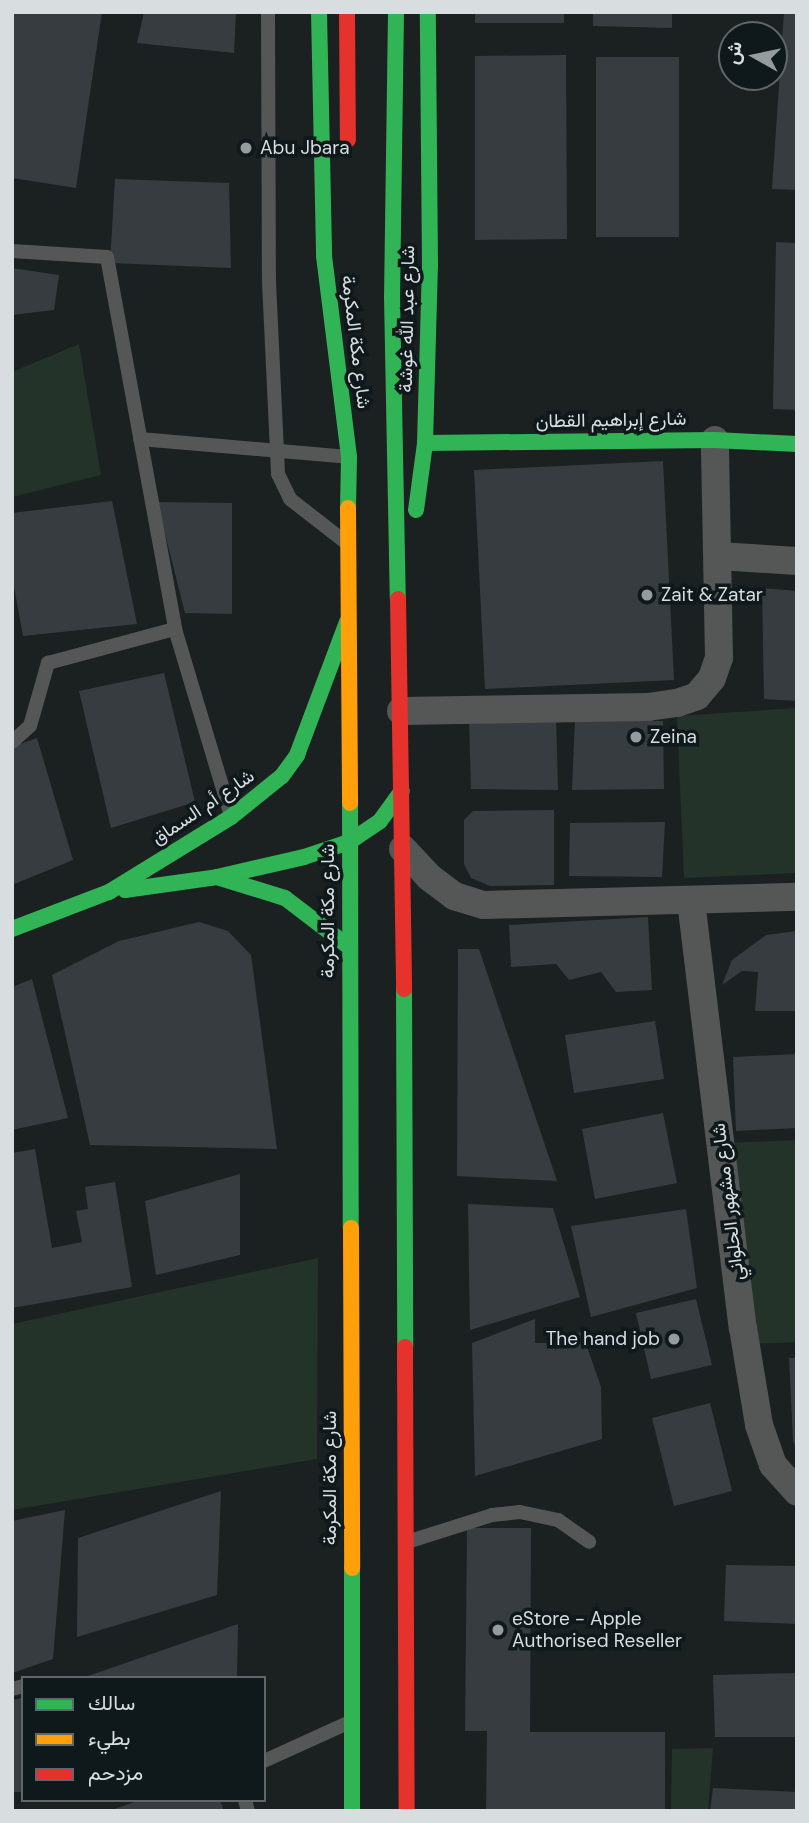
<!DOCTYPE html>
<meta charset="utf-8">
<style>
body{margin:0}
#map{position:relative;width:809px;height:1823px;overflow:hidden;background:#1b2021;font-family:"DM Sans",Vazirmatn,sans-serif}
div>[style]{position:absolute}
.green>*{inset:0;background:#243329}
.building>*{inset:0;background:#373c40}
.lane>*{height:14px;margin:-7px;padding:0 7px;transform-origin:7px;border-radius:7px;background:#555656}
.street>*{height:28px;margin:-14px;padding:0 14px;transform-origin:14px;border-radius:14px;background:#555656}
.fast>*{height:16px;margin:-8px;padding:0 8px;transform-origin:8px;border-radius:8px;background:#30b455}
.slow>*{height:16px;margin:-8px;padding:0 8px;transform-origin:8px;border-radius:8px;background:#ff9f0a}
.jam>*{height:16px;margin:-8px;padding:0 8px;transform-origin:8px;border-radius:8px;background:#e5322d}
.dots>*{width:19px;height:19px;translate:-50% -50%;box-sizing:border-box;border:4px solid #0f181b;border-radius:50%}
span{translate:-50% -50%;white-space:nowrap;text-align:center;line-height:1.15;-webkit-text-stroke:7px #0f181b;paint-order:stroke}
.poi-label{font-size:19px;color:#d8dee0}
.left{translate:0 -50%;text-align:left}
.right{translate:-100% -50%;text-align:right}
.street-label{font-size:19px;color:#d8dee0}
.frame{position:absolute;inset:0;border:14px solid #d8dee0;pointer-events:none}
.legend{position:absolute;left:21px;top:1676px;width:245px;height:126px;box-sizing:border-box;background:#0f181b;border:2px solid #5f676a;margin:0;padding:9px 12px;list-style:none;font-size:21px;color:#d8dee0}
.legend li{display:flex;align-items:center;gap:14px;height:35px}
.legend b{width:35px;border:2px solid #5f676a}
.north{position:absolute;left:718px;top:21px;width:70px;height:70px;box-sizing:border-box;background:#0f181b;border:2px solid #5f676a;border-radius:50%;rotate:279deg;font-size:19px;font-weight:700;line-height:28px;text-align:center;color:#d8dee0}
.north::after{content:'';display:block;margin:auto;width:24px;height:32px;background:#969c9d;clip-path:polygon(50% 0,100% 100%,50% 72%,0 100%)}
</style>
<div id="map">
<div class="green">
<i style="clip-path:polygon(79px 344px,101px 475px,12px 497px,12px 372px)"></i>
<i style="clip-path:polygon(797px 708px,797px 873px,684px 878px,677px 716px)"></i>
<i style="clip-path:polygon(797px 1140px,797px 1342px,748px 1344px,725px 1143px)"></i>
<i style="clip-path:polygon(318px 1258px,317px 1459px,12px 1510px,12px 1324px)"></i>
<i style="clip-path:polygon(713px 1748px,708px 1811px,671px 1811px,672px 1749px)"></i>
</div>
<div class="building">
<i style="clip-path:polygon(12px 12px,102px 12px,76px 188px,12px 178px)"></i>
<i style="clip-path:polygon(144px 12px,236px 12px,234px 53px,137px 43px)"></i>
<i style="clip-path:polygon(475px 12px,564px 12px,564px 23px,475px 23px)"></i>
<i style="clip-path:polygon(593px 12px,672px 12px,672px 28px,593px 26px)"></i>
<i style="clip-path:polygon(784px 12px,797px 12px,797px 190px,772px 189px)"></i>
<i style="clip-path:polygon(566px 55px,567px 239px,475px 240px,475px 56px)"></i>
<i style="clip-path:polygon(596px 57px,679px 57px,679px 237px,596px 237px)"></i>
<i style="clip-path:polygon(115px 179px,229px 183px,231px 268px,110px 263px)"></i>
<i style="clip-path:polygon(776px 242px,797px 243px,797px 410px,773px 409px)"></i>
<i style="clip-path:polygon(12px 268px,59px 275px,54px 310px,12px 315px)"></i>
<i style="clip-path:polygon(663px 461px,674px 680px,485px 689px,474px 470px)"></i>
<i style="clip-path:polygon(112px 501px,137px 624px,23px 636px,12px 576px,12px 513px)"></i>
<i style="clip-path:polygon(157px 502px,232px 503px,232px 614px,185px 613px)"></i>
<i style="clip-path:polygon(762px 588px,797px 591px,797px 701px,764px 699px)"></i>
<i style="clip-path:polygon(164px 673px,195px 802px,111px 828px,79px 691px)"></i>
<i style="clip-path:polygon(556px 717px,558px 790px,471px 789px,469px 718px)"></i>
<i style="clip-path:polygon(575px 720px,663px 721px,664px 789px,572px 790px)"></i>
<i style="clip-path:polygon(37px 738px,73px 860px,12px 885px,12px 747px)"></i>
<i style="clip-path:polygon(554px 810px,554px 885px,490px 886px,471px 878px,464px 864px,464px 820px,473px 811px)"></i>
<i style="clip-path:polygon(665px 822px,662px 877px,569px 876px,570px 823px)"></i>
<i style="clip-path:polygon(648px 917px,652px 990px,616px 992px,601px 972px,569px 980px,556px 964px,511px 967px,509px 925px)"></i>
<i style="clip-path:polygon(199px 922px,228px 931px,251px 955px,277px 1149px,90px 1145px,52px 975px,119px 941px)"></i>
<i style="clip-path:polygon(797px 931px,797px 1011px,755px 1011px,758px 972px,742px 971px,722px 985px,732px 960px,766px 935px)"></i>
<i style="clip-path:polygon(458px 949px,479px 949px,557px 1181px,457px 1176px)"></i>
<i style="clip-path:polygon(32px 979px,68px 1118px,12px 1130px,12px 987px)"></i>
<i style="clip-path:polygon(655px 1021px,664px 1079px,574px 1093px,565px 1035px)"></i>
<i style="clip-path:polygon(797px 1054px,797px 1128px,736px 1131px,733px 1057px)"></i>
<i style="clip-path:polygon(663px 1113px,677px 1183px,595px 1199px,582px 1129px)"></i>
<i style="clip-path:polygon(35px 1149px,52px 1248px,82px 1242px,76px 1211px,88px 1209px,85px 1187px,115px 1182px,132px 1287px,12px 1308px,12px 1153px)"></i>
<i style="clip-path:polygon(240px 1174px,240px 1255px,156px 1275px,145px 1201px)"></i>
<i style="clip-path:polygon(468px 1204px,553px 1208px,580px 1297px,470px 1330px)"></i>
<i style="clip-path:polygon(686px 1209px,697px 1288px,591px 1317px,571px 1226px)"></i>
<i style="clip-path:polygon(696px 1299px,712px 1365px,651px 1379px,636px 1313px)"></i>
<i style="clip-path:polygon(535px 1319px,535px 1343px,564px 1343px,565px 1335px,582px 1332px,601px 1387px,602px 1439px,475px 1476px,472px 1343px)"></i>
<i style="clip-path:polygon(789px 1358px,797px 1358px,797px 1451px,793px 1441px)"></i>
<i style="clip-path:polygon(710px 1403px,732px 1491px,674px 1506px,652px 1418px)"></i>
<i style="clip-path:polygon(221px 1491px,217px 1595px,77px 1637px,78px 1538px)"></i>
<i style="clip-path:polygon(65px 1510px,53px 1659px,12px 1673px,12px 1521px)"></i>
<i style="clip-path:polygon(467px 1528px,531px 1528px,530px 1732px,665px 1732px,665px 1811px,486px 1811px,487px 1731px,465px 1731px)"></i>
<i style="clip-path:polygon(726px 1565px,797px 1566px,797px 1624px,724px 1621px)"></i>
<i style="clip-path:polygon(238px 1624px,237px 1678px,85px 1678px,85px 1677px)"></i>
<i style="clip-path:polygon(797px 1673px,797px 1737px,715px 1737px,713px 1675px)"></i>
<i style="clip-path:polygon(23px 1698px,23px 1792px,12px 1792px,12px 1700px)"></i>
<i style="clip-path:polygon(713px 1788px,797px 1792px,797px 1811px,710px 1811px)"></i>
<i style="clip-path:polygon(140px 1800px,220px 1800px,224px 1811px,109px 1811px)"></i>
</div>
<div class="lane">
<i style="left:268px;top:12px;width:270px;rotate:89.8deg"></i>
<i style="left:269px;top:282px;width:192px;rotate:87.3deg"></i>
<i style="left:278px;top:474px;width:28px;rotate:64deg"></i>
<i style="left:290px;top:499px;width:68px;rotate:37.9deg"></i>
<i style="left:12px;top:251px;width:95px;rotate:3.6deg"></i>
<i style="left:107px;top:257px;width:378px;rotate:79.6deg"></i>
<i style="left:175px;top:629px;width:195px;rotate:73.3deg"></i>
<i style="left:140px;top:439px;width:209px;rotate:4.9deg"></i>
<i style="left:12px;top:742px;width:24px;rotate:-42deg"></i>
<i style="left:30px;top:726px;width:66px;rotate:-74.1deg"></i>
<i style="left:48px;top:663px;width:131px;rotate:-15deg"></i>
<i style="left:407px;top:1542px;width:89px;rotate:-17.6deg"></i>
<i style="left:492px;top:1515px;width:28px;rotate:-6deg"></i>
<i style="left:520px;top:1512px;width:39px;rotate:12deg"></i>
<i style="left:558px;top:1520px;width:38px;rotate:35deg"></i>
<i style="left:12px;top:1689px;width:11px;rotate:-15deg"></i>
<i style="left:264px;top:1761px;width:94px;rotate:-24.4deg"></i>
<i style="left:245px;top:1800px;width:11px;rotate:75deg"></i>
</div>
<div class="street">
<i style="left:718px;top:556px;width:79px;rotate:3.6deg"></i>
<i style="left:401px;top:711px;width:247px;rotate:-0.9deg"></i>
<i style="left:648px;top:707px;width:29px;rotate:-8deg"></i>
<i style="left:677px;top:703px;width:21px;rotate:-19deg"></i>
<i style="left:697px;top:696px;width:23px;rotate:-50deg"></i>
<i style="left:712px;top:678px;width:21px;rotate:-71deg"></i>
<i style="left:719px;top:658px;width:218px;rotate:-91.1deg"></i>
<i style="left:403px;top:849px;width:38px;rotate:47deg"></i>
<i style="left:429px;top:877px;width:31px;rotate:37deg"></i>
<i style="left:454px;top:896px;width:31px;rotate:17deg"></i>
<i style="left:484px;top:905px;width:313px;rotate:-1.5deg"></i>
<i style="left:691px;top:901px;width:430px;rotate:83.1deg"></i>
<i style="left:743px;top:1328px;width:98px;rotate:80.6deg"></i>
<i style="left:759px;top:1425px;width:42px;rotate:70.7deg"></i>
<i style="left:773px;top:1465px;width:36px;rotate:48deg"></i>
</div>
<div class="fast">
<i style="left:319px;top:12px;width:244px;rotate:88.8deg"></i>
<i style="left:324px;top:256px;width:203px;rotate:82.9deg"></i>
<i style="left:349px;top:457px;width:51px;rotate:91.1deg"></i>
<i style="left:396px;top:12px;width:285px;rotate:90.8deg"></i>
<i style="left:392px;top:297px;width:302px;rotate:88.9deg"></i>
<i style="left:425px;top:443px;width:290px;rotate:-0.6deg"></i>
<i style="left:715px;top:440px;width:82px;rotate:2.8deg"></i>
<i style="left:416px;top:510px;width:68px;rotate:-82.3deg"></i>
<i style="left:425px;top:443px;width:177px;rotate:-88.4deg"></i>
<i style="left:430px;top:266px;width:254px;rotate:-90.5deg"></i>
<i style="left:350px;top:803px;width:425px;rotate:89.9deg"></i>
<i style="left:217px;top:877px;width:71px;rotate:17.2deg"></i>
<i style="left:285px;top:898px;width:81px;rotate:37.4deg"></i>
<i style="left:125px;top:890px;width:93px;rotate:-8deg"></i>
<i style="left:217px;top:877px;width:89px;rotate:-12.9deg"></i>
<i style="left:304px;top:857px;width:47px;rotate:-18.4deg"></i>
<i style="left:349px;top:842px;width:37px;rotate:-34deg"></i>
<i style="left:380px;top:821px;width:37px;rotate:-54deg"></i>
<i style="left:12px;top:929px;width:104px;rotate:-20.9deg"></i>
<i style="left:109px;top:892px;width:143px;rotate:-31.6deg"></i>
<i style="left:231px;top:817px;width:65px;rotate:-38.8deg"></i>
<i style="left:282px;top:776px;width:26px;rotate:-54deg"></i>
<i style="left:297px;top:755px;width:142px;rotate:-69.4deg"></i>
<i style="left:404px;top:989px;width:358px;rotate:89.8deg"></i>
<i style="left:352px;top:1568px;width:243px;rotate:90deg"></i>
</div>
<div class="slow">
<i style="left:348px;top:508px;width:295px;rotate:89.6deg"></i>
<i style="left:351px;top:1228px;width:340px;rotate:89.8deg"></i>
</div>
<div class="jam">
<i style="left:347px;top:12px;width:128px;rotate:89.6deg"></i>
<i style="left:398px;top:599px;width:390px;rotate:89.1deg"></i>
<i style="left:405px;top:1347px;width:464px;rotate:89.8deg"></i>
</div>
<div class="dots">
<i style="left:246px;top:148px;background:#969c9d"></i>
<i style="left:647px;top:595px;background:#969c9d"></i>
<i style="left:636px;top:737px;background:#969c9d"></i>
<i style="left:674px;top:1339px;background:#969c9d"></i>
<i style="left:498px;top:1630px;background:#969c9d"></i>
</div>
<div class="poi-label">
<span class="left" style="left:260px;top:148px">Abu Jbara</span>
<span class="left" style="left:661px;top:595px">Zait &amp; Zatar</span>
<span class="left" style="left:650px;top:737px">Zeina</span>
<span class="right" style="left:660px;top:1339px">The hand job</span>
<span class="left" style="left:512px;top:1630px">eStore - Apple<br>Authorised Reseller</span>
</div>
<div class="street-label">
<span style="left:407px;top:319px;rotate:-89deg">شارع عبد الله غوشة</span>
<span style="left:356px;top:342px;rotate:83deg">شارع مكة المكرمة</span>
<span style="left:611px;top:420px;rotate:-1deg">شارع إبراهيم القطان</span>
<span style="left:203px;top:807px;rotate:-34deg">شارع أم السماق</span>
<span style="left:328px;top:911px;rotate:-90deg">شارع مكة المكرمة</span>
<span style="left:728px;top:1202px;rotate:-97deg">شارع مشهور الحلواني</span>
<span style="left:330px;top:1478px;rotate:-90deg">شارع مكة المكرمة</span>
</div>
<div class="frame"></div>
<ul class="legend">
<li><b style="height:9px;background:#30b455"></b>سالك</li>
<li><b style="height:9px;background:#ff9f0a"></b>بطيء</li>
<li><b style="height:9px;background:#e5322d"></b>مزدحم</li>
</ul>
<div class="north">ش</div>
</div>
